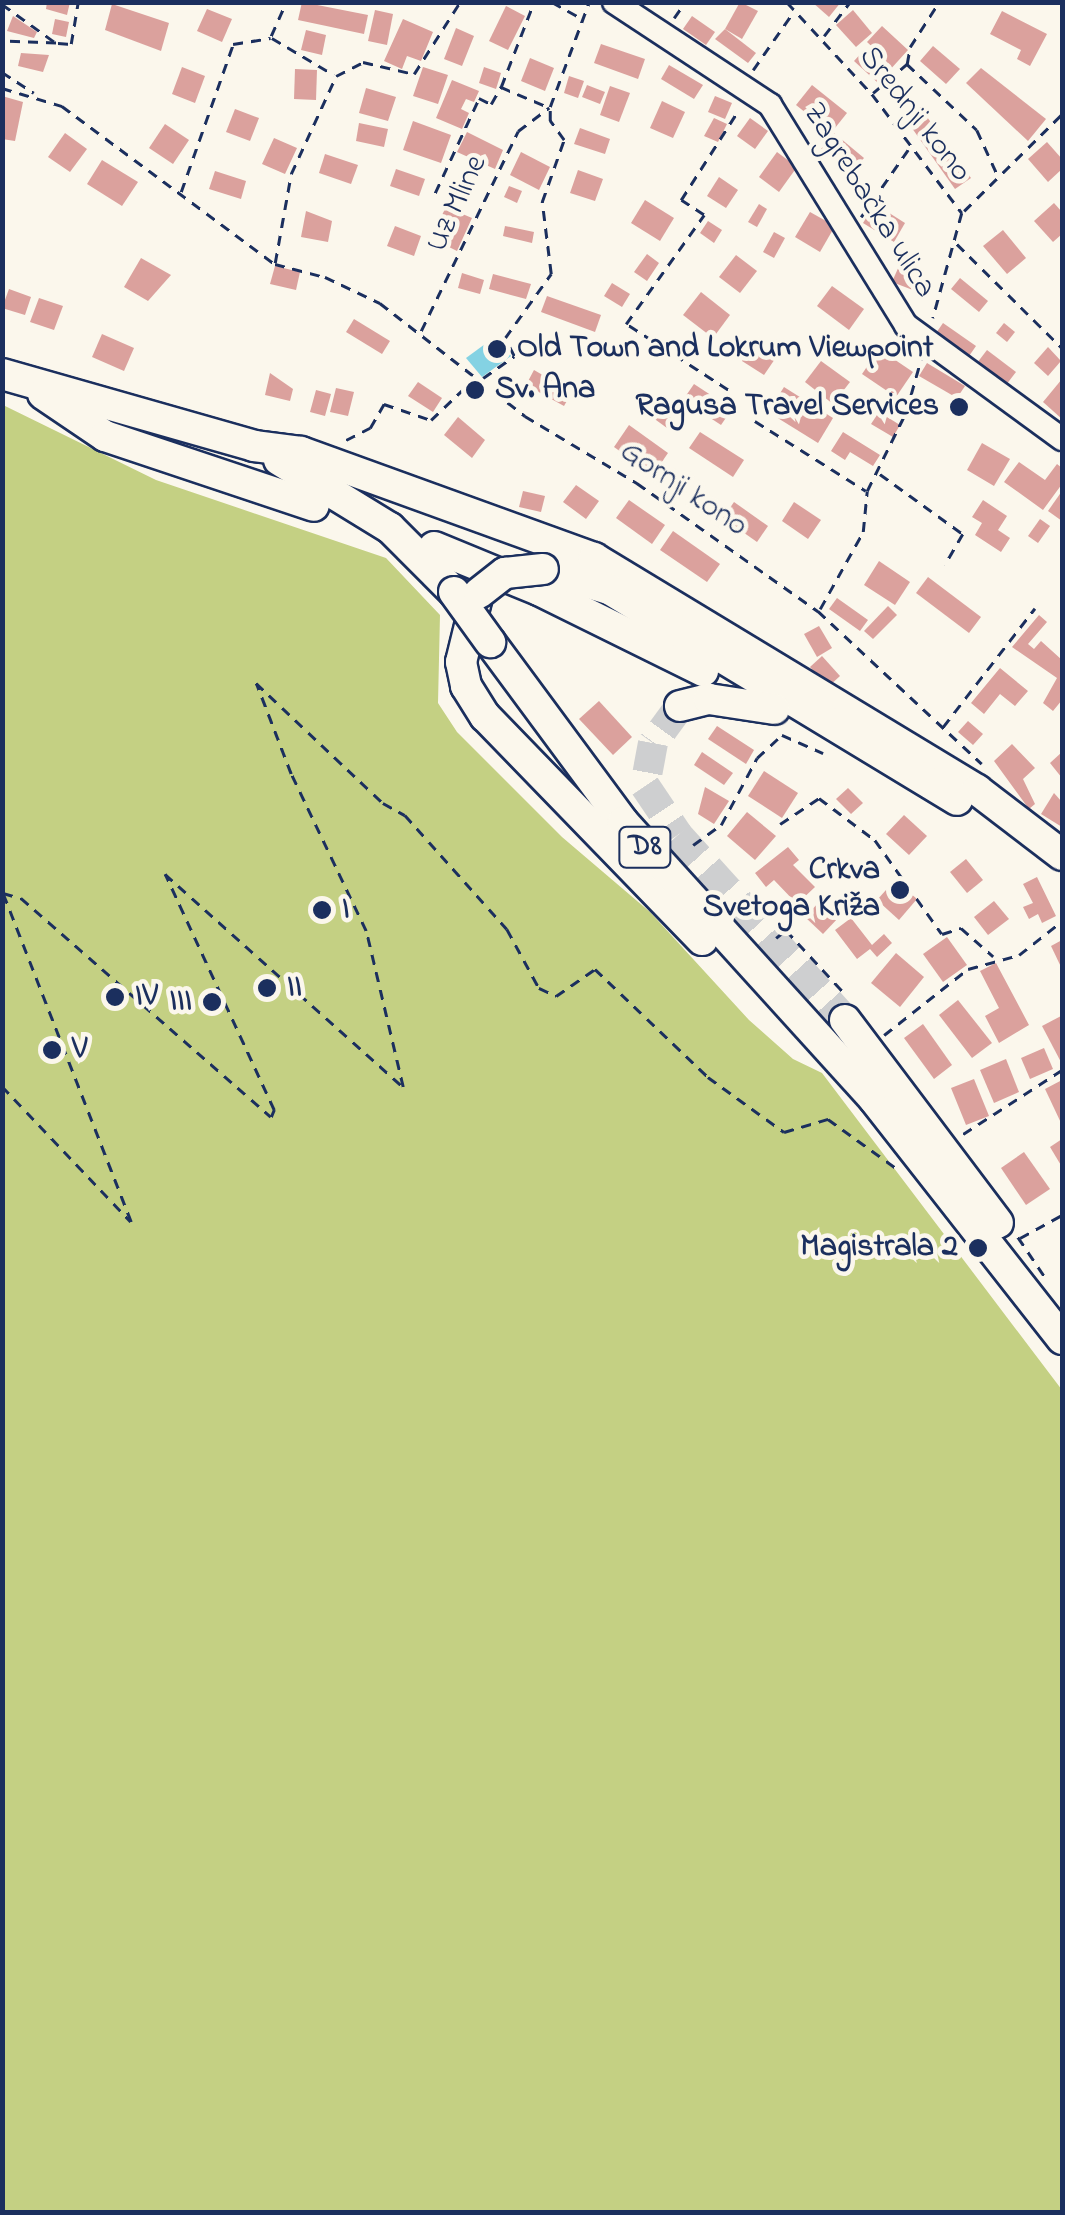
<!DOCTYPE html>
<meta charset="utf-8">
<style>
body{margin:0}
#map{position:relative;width:1065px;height:2215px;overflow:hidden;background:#fbf7ec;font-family:"Indie Flower",sans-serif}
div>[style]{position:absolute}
.green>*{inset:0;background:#c4d083}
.water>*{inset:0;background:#84d2e3}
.building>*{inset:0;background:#dba19d}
.major-tunnel>*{height:30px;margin-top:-15px;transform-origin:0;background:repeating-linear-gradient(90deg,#cecfd0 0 30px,transparent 0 45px)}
.path>*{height:2.5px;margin-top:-1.25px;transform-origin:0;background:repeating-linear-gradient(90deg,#1b2f5e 0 10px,transparent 0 18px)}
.roads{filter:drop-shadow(2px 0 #1b2f5e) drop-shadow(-2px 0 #1b2f5e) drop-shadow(0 2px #1b2f5e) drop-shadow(0 -2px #1b2f5e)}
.minor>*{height:22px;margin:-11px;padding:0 11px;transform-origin:11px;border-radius:11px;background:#fbf7ec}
.major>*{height:30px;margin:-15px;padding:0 15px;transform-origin:15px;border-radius:15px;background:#fbf7ec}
.bridges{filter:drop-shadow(2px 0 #1b2f5e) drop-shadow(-2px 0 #1b2f5e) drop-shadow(0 2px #1b2f5e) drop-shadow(0 -2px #1b2f5e)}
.major-bridge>*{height:30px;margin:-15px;padding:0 15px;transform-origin:15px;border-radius:15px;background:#fbf7ec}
.dots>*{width:28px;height:28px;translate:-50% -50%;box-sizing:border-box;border:5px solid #fbf7ec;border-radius:50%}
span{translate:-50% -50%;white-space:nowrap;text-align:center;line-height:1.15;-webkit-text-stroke:9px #fbf7ec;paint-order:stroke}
.shield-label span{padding:2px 8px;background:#fbf7ec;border:2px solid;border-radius:8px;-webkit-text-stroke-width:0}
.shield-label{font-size:30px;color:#1b2f5e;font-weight:700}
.street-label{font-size:32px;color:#1b2f5e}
.poi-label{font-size:32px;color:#1b2f5e;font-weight:700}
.left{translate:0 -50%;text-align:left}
.right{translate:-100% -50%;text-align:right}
.frame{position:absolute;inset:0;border:5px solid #1b2f5e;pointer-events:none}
</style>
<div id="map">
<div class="green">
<i style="clip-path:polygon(3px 405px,156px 480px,386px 558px,440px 615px,438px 703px,457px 732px,562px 837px,650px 912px,749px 1020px,793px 1059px,822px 1073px,1062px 1390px,1062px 2212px,3px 2212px)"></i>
</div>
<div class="water">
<i style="clip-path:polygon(496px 336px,511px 356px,482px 377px,466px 358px)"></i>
</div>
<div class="building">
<i style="clip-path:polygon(47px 2px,70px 2px,67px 15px,46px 9px)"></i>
<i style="clip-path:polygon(302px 2px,368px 15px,364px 34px,298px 20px)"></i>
<i style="clip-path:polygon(740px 2px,758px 11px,742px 39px,725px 29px)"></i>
<i style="clip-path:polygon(812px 2px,841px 2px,829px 17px)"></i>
<i style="clip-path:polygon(112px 4px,169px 23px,161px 51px,105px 30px)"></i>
<i style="clip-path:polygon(506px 6px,525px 16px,508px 50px,489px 41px)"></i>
<i style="clip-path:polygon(207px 9px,232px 19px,222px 42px,197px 31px)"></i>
<i style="clip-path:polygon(375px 10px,393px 14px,387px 45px,368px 41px)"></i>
<i style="clip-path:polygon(853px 10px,872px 33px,856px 47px,836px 25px)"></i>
<i style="clip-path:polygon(1002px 11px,1047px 34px,1030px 66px,1017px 59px,1021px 50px,990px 34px)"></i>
<i style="clip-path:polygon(13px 16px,37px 32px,34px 38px,7px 31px)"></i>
<i style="clip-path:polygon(692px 16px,715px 32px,706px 45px,683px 29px)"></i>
<i style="clip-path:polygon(55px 19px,69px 22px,66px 37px,52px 34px)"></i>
<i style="clip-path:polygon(403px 19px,433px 32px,421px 61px,407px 56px,402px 69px,384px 61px)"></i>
<i style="clip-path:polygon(882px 26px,908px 50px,878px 83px,854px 61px,864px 50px,877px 61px,881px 55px,867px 42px)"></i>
<i style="clip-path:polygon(456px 28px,474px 36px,462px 66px,444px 59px)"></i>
<i style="clip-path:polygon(725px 29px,756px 53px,748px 63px,715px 39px)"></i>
<i style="clip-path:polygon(306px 30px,326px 35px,322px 55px,301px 50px)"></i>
<i style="clip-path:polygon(601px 44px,645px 59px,638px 79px,594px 63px)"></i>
<i style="clip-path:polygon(933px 46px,960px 69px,946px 84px,920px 61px)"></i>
<i style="clip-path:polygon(21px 53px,49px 55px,43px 72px,18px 66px)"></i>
<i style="clip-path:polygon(530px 58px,554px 68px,545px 91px,521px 81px)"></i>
<i style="clip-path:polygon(669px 65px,703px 85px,694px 99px,661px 79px)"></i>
<i style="clip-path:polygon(182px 67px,205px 76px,195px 103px,172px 94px)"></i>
<i style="clip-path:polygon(423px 67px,448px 75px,438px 104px,413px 96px)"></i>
<i style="clip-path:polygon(484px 67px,501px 73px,496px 89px,479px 83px)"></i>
<i style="clip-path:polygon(981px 68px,1046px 119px,1028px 141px,966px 83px)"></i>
<i style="clip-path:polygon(295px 69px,317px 70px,316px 100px,294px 99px)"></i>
<i style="clip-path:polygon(569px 76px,584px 81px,578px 98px,564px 93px)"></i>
<i style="clip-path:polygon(452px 80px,479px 91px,474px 102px,466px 99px,461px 109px,469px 113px,462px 129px,436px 118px)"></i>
<i style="clip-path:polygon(587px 85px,605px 92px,600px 104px,582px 97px)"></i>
<i style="clip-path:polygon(812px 85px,847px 113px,831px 133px,796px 105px)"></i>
<i style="clip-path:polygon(610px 86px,630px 93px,619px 122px,600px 115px)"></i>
<i style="clip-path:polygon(366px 88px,396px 97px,388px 121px,359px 113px)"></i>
<i style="clip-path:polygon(2px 96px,23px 102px,15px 141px,2px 139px)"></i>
<i style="clip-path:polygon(715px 96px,732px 103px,725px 119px,708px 112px)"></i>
<i style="clip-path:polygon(662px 101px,685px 112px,673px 138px,650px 128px)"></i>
<i style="clip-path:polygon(917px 103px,971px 178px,955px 189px,902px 114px)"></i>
<i style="clip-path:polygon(235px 109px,259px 118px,250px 141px,226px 132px)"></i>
<i style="clip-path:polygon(714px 118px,727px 124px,718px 142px,704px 136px)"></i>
<i style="clip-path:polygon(750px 118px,768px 131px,755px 149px,737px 136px)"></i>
<i style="clip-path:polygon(413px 121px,451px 135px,441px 163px,403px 150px)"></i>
<i style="clip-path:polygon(359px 123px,388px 129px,384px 147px,356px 141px)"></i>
<i style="clip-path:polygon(165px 124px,189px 140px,173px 164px,149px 148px)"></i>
<i style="clip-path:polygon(580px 128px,610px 139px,605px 154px,574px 144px)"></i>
<i style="clip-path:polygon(467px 132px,503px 150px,495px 169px,457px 152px)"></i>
<i style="clip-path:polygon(65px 133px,87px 149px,70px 172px,48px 157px)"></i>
<i style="clip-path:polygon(834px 133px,864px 158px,851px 173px,821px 149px)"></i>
<i style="clip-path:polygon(274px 138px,297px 148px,285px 174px,262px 164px)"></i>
<i style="clip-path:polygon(1047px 142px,1062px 159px,1062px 169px,1048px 182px,1028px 159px)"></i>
<i style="clip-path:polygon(521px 152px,550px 167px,539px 190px,510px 175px)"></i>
<i style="clip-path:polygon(777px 152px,797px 167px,779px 192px,759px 177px)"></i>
<i style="clip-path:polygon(325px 154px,358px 165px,351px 184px,319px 173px)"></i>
<i style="clip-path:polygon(102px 160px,138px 182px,122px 206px,87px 184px)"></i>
<i style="clip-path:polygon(396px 169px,425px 179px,419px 196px,390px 186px)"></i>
<i style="clip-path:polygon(578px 170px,603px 179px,595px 201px,570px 193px)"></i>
<i style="clip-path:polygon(215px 171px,246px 181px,241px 199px,209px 189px)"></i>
<i style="clip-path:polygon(719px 177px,738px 190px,726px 208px,707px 196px)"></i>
<i style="clip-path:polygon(509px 186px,522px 191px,517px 203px,504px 197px)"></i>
<i style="clip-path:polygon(645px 200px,674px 218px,660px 241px,631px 223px)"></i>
<i style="clip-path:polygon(1054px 203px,1062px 212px,1062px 234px,1053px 242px,1034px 221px)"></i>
<i style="clip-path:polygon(759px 204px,767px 209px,757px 227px,748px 222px)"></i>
<i style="clip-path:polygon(875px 204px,905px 223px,894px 242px,863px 223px)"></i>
<i style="clip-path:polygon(446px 207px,472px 218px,457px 251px,445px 245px,454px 226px,440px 219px)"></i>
<i style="clip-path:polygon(306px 211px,332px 221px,328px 242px,301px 237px)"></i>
<i style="clip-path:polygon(810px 212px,835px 226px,820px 252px,795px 237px)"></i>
<i style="clip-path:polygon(708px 221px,722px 230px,714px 243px,700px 233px)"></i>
<i style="clip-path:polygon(395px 226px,421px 236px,414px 256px,387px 246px)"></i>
<i style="clip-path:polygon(505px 226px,534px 232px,532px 243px,503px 236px)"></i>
<i style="clip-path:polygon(1003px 230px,1026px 258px,1007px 274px,983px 246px)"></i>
<i style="clip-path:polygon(774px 232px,785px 238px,774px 258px,763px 252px)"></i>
<i style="clip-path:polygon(647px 254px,659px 263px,647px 281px,634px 272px)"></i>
<i style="clip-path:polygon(736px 255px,757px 271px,740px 293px,719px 277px)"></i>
<i style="clip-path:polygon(141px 258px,171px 275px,148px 301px,124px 287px)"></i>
<i style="clip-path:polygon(275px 266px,300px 272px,296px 290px,270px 284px)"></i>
<i style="clip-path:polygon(899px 266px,924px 277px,918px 292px,892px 282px)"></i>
<i style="clip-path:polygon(462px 273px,484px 280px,480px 294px,458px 288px)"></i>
<i style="clip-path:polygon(493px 274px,531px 284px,526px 299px,489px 289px)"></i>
<i style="clip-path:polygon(960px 278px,988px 301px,979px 312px,951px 289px)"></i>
<i style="clip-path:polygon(612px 283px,630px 294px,622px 307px,604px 296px)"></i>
<i style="clip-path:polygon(832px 286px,864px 309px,849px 330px,817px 306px)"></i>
<i style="clip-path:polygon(9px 289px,31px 297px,25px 315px,2px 308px)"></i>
<i style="clip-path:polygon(701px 292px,730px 315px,713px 338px,683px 315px)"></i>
<i style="clip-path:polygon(547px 296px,601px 315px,595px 332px,541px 312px)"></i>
<i style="clip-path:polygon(39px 298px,63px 306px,54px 330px,30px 322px)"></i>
<i style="clip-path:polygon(354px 319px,390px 341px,382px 354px,346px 332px)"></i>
<i style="clip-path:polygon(943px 323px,976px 346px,967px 359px,934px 336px)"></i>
<i style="clip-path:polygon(1004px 323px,1015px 332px,1007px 342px,996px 333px)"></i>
<i style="clip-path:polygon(102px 334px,134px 348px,124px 371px,92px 357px)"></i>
<i style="clip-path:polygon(755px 342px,777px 356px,764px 375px,742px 361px)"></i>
<i style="clip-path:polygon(1048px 347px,1061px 361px,1048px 376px,1034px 363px)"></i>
<i style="clip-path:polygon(879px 349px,913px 372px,896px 397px,862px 374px)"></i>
<i style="clip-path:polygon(987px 350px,1016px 372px,1006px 385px,977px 363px)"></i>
<i style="clip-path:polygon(821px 361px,850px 382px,833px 404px,805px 382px)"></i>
<i style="clip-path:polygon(927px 363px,965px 386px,957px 398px,919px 376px)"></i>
<i style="clip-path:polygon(534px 370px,572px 392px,564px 406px,526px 385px)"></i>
<i style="clip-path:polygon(270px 373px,293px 389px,290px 401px,265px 395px)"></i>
<i style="clip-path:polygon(1062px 379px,1062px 419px,1043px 402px)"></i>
<i style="clip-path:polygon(418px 382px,442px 398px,433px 412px,408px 396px)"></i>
<i style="clip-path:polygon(694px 384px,732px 409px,721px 425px,683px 400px)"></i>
<i style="clip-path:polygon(784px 387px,833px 418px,818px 443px,768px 412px)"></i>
<i style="clip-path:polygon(336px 388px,354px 392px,348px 416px,330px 412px)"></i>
<i style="clip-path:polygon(316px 390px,331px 394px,325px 416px,310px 412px)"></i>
<i style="clip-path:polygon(658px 394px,680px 411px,667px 428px,645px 412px)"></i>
<i style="clip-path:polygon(879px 412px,900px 425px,893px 437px,871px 424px)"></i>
<i style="clip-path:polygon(458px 417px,485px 440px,472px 458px,444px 435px)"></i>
<i style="clip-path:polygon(629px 425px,668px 453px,653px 475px,614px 447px)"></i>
<i style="clip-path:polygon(700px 432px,744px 460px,733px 477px,689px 448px)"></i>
<i style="clip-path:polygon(843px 432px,880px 455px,873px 466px,850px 452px,845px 460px,831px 451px)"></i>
<i style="clip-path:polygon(982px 443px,1010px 459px,994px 486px,967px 470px)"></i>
<i style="clip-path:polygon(1019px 462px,1045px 480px,1057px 464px,1062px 468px,1062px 484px,1043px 510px,1004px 482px)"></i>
<i style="clip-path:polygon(576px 485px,599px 501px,586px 519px,563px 502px)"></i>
<i style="clip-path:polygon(523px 491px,545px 496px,541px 512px,519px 507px)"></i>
<i style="clip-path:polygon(1062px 491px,1062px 521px,1048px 511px)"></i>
<i style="clip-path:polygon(629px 500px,665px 525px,652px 544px,616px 518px)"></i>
<i style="clip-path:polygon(983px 500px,1007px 516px,998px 530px,1010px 538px,1001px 552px,975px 535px,982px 523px,972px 517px)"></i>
<i style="clip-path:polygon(734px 502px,768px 526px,757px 542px,723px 518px)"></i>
<i style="clip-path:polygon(794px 502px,821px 520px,808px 539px,782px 521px)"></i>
<i style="clip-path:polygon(1040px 519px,1050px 526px,1038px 543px,1028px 536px)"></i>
<i style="clip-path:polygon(673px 531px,720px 564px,707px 582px,660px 550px)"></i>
<i style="clip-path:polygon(879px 561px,910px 582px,895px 605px,864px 585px)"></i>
<i style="clip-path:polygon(928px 577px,981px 617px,969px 633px,916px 593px)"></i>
<i style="clip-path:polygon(837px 598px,868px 620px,860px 631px,829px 609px)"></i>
<i style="clip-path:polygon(888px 606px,897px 615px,873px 639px,864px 631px)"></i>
<i style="clip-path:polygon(1039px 615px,1047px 622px,1028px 644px,1034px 649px,1041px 641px,1062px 660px,1062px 700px,1053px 711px,1043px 703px,1057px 678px,1012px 647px)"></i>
<i style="clip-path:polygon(819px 626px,832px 648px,817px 657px,804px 634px)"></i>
<i style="clip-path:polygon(822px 656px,840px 676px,828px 687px,810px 667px)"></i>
<i style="clip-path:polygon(1000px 668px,1028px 691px,1015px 706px,1000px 694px,984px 714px,971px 703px)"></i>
<i style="clip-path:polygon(599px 701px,632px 737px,613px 755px,579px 719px)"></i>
<i style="clip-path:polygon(968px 721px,983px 734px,973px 745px,958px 732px)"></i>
<i style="clip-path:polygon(717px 726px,754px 750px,746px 764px,708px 739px)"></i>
<i style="clip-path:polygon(1012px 744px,1035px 768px,1023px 779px,1035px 804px,1029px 809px,994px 761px)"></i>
<i style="clip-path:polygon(702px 752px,733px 773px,724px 785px,694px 765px)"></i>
<i style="clip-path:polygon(1062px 752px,1062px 778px,1050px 763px)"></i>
<i style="clip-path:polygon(764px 771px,798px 793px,782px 818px,748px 796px)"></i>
<i style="clip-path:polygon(705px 787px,729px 801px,714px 824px,698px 814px)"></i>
<i style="clip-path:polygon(848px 788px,863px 803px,851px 814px,836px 799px)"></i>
<i style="clip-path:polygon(1054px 793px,1062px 802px,1062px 827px,1041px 814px)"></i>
<i style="clip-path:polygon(747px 812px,776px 836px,755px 860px,727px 836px)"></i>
<i style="clip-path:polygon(904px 815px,927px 836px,909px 855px,886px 834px)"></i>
<i style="clip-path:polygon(788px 847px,799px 860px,793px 865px,815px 887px,797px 904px,774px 880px,766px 887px,755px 873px)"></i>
<i style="clip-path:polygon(966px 859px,983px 880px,967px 893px,950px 872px)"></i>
<i style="clip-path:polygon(1037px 877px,1056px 916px,1042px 923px,1038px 914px,1029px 919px,1023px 907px,1033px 903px,1023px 884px)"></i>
<i style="clip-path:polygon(895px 880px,917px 899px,899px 920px,877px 900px)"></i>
<i style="clip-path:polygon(821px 900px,839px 917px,823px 934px,805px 917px)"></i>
<i style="clip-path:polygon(994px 901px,1009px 919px,988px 935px,974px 917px)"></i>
<i style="clip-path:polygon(851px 918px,872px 945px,884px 934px,892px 943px,877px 957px,870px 949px,857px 959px,835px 930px)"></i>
<i style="clip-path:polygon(947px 937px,967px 965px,943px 982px,923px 954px)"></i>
<i style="clip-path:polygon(1062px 940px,1062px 969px,1051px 946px)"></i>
<i style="clip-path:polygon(896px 953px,924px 977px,900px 1007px,871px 983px)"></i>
<i style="clip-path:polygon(996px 963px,1029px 1025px,999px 1043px,985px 1016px,999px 1008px,980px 971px)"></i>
<i style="clip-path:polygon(958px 1000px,992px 1043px,972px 1058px,939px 1015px)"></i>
<i style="clip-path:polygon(1061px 1016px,1062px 1019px,1062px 1064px,1042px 1026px)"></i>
<i style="clip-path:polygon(923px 1024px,952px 1065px,934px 1079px,904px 1038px)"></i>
<i style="clip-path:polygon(1044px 1048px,1053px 1069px,1030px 1079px,1021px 1058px)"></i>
<i style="clip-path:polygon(1006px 1059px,1019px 1092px,994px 1103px,980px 1070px)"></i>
<i style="clip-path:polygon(974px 1079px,989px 1116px,966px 1125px,951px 1088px)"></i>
<i style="clip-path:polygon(1062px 1080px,1062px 1125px,1045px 1089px)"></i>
<i style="clip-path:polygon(1062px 1139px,1062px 1167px,1050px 1147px)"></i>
<i style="clip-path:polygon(1024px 1152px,1050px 1189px,1026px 1205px,1001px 1168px)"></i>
</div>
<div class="major-tunnel">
<i style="left:680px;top:706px;width:46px;rotate:126.1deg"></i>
<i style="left:653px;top:743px;width:44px;rotate:100.5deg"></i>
<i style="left:645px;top:786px;width:59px;rotate:56deg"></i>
<i style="left:678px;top:835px;width:249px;rotate:47.9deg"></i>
</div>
<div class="path">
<i style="left:552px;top:2px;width:33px;rotate:29deg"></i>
<i style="left:787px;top:2px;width:125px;rotate:47.3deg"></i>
<i style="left:872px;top:94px;width:149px;rotate:52.9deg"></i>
<i style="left:962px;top:213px;width:109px;rotate:105.4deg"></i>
<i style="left:2px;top:4px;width:67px;rotate:35.8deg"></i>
<i style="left:56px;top:43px;width:54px;rotate:-177.9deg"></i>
<i style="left:674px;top:18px;width:19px;rotate:-55deg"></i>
<i style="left:271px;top:36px;width:37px;rotate:-66deg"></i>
<i style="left:824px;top:36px;width:43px;rotate:-52.6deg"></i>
<i style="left:272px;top:38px;width:72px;rotate:30.8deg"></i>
<i style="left:58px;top:43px;width:13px;rotate:4deg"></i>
<i style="left:71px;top:44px;width:43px;rotate:-80.5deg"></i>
<i style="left:907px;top:64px;width:96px;rotate:43.3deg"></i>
<i style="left:977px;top:130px;width:53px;rotate:65.4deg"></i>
<i style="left:753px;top:70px;width:72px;rotate:-55.2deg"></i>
<i style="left:2px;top:72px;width:38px;rotate:33deg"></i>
<i style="left:501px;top:87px;width:51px;rotate:23.1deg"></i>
<i style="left:2px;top:88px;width:63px;rotate:16.7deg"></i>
<i style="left:62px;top:106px;width:265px;rotate:36.6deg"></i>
<i style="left:275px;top:264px;width:52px;rotate:14.6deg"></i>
<i style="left:325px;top:277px;width:61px;rotate:25.3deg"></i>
<i style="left:380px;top:303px;width:184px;rotate:37.9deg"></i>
<i style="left:525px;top:416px;width:131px;rotate:30.9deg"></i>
<i style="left:637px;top:483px;width:222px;rotate:35.3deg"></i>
<i style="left:818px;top:611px;width:224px;rotate:43deg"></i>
<i style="left:873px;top:93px;width:45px;rotate:-40.5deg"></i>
<i style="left:907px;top:64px;width:17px;rotate:-80deg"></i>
<i style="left:910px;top:47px;width:54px;rotate:-57.2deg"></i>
<i style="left:181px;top:192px;width:157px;rotate:-70.6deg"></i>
<i style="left:233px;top:44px;width:38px;rotate:-9deg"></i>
<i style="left:435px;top:193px;width:105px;rotate:-65.1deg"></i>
<i style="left:479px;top:98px;width:13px;rotate:27deg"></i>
<i style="left:491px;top:104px;width:20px;rotate:-60deg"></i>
<i style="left:501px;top:87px;width:91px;rotate:-68.8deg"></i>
<i style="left:964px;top:211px;width:138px;rotate:-44.7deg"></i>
<i style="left:861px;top:217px;width:82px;rotate:-55deg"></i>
<i style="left:957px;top:244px;width:148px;rotate:44.7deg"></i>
<i style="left:275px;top:263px;width:90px;rotate:-79.8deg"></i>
<i style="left:291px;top:174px;width:108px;rotate:-65.3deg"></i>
<i style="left:336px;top:76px;width:30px;rotate:-27deg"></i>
<i style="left:363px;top:62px;width:52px;rotate:13.2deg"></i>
<i style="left:414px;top:74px;width:85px;rotate:-57.4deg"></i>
<i style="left:421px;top:331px;width:222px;rotate:-64.1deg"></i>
<i style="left:518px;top:131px;width:39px;rotate:-37deg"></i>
<i style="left:483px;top:378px;width:38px;rotate:-35deg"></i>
<i style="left:514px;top:356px;width:20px;rotate:-117deg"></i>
<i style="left:505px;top:338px;width:79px;rotate:-54.3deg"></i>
<i style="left:551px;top:274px;width:73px;rotate:-97.1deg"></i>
<i style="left:542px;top:202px;width:66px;rotate:-70.5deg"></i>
<i style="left:564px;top:140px;width:24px;rotate:-126deg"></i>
<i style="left:550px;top:121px;width:14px;rotate:-90deg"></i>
<i style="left:550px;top:107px;width:112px;rotate:-69.6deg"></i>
<i style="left:728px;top:390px;width:121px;rotate:-147.1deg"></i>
<i style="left:626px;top:324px;width:134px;rotate:-54.4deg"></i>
<i style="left:704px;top:215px;width:27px;rotate:-147deg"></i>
<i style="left:681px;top:200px;width:106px;rotate:-57.4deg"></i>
<i style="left:755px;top:421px;width:131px;rotate:32.2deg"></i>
<i style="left:346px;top:440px;width:27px;rotate:-27deg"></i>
<i style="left:370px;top:428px;width:28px;rotate:-60deg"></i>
<i style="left:384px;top:404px;width:50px;rotate:18.8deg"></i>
<i style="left:431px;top:420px;width:62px;rotate:-43.7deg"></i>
<i style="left:880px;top:474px;width:102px;rotate:35.9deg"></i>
<i style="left:963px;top:534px;width:36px;rotate:120deg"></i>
<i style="left:820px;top:609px;width:88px;rotate:-60.8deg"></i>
<i style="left:863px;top:532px;width:41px;rotate:-84.4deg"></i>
<i style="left:867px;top:491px;width:88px;rotate:-63.7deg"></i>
<i style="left:906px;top:412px;width:55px;rotate:-74.2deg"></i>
<i style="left:943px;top:727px;width:150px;rotate:-52.3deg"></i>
<i style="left:780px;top:824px;width:47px;rotate:-33.7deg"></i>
<i style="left:819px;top:798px;width:70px;rotate:36.9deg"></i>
<i style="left:875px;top:840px;width:115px;rotate:54.5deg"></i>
<i style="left:942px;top:934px;width:20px;rotate:-18deg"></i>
<i style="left:961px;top:928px;width:43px;rotate:41.2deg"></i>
<i style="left:693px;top:845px;width:34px;rotate:-36deg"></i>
<i style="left:721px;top:825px;width:76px;rotate:-61.8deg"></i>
<i style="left:757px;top:758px;width:34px;rotate:-43deg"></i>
<i style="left:782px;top:735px;width:45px;rotate:23.7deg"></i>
<i style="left:776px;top:938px;width:13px;rotate:-39deg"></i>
<i style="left:786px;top:930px;width:87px;rotate:47.3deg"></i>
<i style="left:884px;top:1035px;width:107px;rotate:-38.2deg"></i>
<i style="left:968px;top:969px;width:53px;rotate:-15.4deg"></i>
<i style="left:1019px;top:955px;width:55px;rotate:-38.3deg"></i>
<i style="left:2px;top:1086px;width:187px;rotate:46.5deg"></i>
<i style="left:131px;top:1222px;width:353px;rotate:-111.3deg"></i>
<i style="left:3px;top:893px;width:19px;rotate:16deg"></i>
<i style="left:21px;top:898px;width:332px;rotate:41.2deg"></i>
<i style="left:271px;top:1117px;width:8px;rotate:-67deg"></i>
<i style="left:274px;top:1110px;width:260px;rotate:-114.8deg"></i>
<i style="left:165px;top:874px;width:319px;rotate:41.8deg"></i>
<i style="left:403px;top:1087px;width:160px;rotate:-103.3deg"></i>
<i style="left:366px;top:931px;width:174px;rotate:-115.5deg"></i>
<i style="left:291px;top:774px;width:97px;rotate:-111deg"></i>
<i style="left:256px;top:683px;width:175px;rotate:43.4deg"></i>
<i style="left:383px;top:803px;width:25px;rotate:29deg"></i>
<i style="left:405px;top:815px;width:153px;rotate:48.2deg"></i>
<i style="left:507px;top:929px;width:67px;rotate:61.5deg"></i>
<i style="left:539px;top:988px;width:19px;rotate:25deg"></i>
<i style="left:556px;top:996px;width:47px;rotate:-34.7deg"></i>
<i style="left:595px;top:969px;width:156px;rotate:43.7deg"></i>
<i style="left:708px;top:1077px;width:94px;rotate:35.9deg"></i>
<i style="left:784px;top:1132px;width:46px;rotate:-16.5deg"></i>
<i style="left:828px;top:1119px;width:89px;rotate:35.8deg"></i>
<i style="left:963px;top:1134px;width:118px;rotate:-32.9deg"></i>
<i style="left:1018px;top:1237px;width:52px;rotate:56deg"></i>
<i style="left:1020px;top:1238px;width:48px;rotate:-28.7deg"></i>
</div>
<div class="roads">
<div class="minor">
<i style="left:614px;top:2px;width:187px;rotate:33.4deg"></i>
<i style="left:770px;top:105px;width:259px;rotate:58.3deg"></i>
<i style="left:906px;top:325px;width:193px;rotate:36.2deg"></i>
</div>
<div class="major">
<i style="left:2px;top:374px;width:262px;rotate:15.9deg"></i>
<i style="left:254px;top:446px;width:47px;rotate:7.3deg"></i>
<i style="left:301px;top:452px;width:312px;rotate:19.9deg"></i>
<i style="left:594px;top:558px;width:448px;rotate:31.2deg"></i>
<i style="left:977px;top:790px;width:107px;rotate:37.4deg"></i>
<i style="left:43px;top:394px;width:75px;rotate:34.1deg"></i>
<i style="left:105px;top:436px;width:220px;rotate:18.5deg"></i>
<i style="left:279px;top:460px;width:130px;rotate:31.5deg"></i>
<i style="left:390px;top:528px;width:91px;rotate:45deg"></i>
<i style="left:434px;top:547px;width:113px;rotate:22.3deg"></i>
<i style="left:539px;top:590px;width:183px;rotate:26.3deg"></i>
<i style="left:543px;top:569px;width:69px;rotate:16.9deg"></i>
<i style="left:609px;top:589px;width:407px;rotate:31.2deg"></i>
<i style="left:477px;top:597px;width:67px;rotate:103.8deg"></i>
<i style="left:461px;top:662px;width:25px;rotate:78deg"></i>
<i style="left:466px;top:686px;width:36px;rotate:58deg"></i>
<i style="left:485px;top:716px;width:312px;rotate:45.9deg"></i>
<i style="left:490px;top:642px;width:224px;rotate:53.5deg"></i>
<i style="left:623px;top:822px;width:374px;rotate:47.8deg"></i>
<i style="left:874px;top:1099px;width:305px;rotate:51.9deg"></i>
<i style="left:680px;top:706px;width:30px;rotate:-14deg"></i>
<i style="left:709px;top:699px;width:66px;rotate:8.7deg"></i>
<i style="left:845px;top:1020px;width:254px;rotate:53deg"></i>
</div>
</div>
<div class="bridges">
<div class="major-bridge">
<i style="left:454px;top:592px;width:62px;rotate:54.2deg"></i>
<i style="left:479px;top:593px;width:33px;rotate:-38deg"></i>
<i style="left:505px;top:573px;width:38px;rotate:-6deg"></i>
</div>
</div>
<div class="dots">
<i style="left:497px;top:349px;background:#1b2f5e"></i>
<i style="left:475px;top:390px;background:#1b2f5e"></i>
<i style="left:959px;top:407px;background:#1b2f5e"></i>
<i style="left:900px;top:890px;background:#1b2f5e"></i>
<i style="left:322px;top:910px;background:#1b2f5e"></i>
<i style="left:267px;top:988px;background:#1b2f5e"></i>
<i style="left:115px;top:997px;background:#1b2f5e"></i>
<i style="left:212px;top:1002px;background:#1b2f5e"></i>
<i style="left:52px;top:1050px;background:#1b2f5e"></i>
<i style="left:978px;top:1248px;background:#1b2f5e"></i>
</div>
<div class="shield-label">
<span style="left:645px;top:847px">D8</span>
</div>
<div class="street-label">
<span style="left:914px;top:115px;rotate:52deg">Srednji kono</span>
<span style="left:868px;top:201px;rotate:58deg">Zagrebačka ulica</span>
<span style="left:458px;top:204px;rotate:-65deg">Uz Mline</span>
<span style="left:683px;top:490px;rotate:34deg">Gornji kono</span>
</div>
<div class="poi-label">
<span class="left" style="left:517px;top:349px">Old Town and Lokrum Viewpoint</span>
<span class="left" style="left:495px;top:390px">Sv. Ana</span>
<span class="right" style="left:939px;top:407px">Ragusa Travel Services</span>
<span class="right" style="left:880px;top:890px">Crkva<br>Svetoga Križa</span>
<span class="left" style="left:342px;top:910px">I</span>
<span class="left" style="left:287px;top:988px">II</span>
<span class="left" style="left:135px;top:997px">IV</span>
<span class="right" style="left:192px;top:1002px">III</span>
<span class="left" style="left:72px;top:1050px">V</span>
<span class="right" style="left:958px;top:1248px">Magistrala 2</span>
</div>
<div class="frame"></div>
</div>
